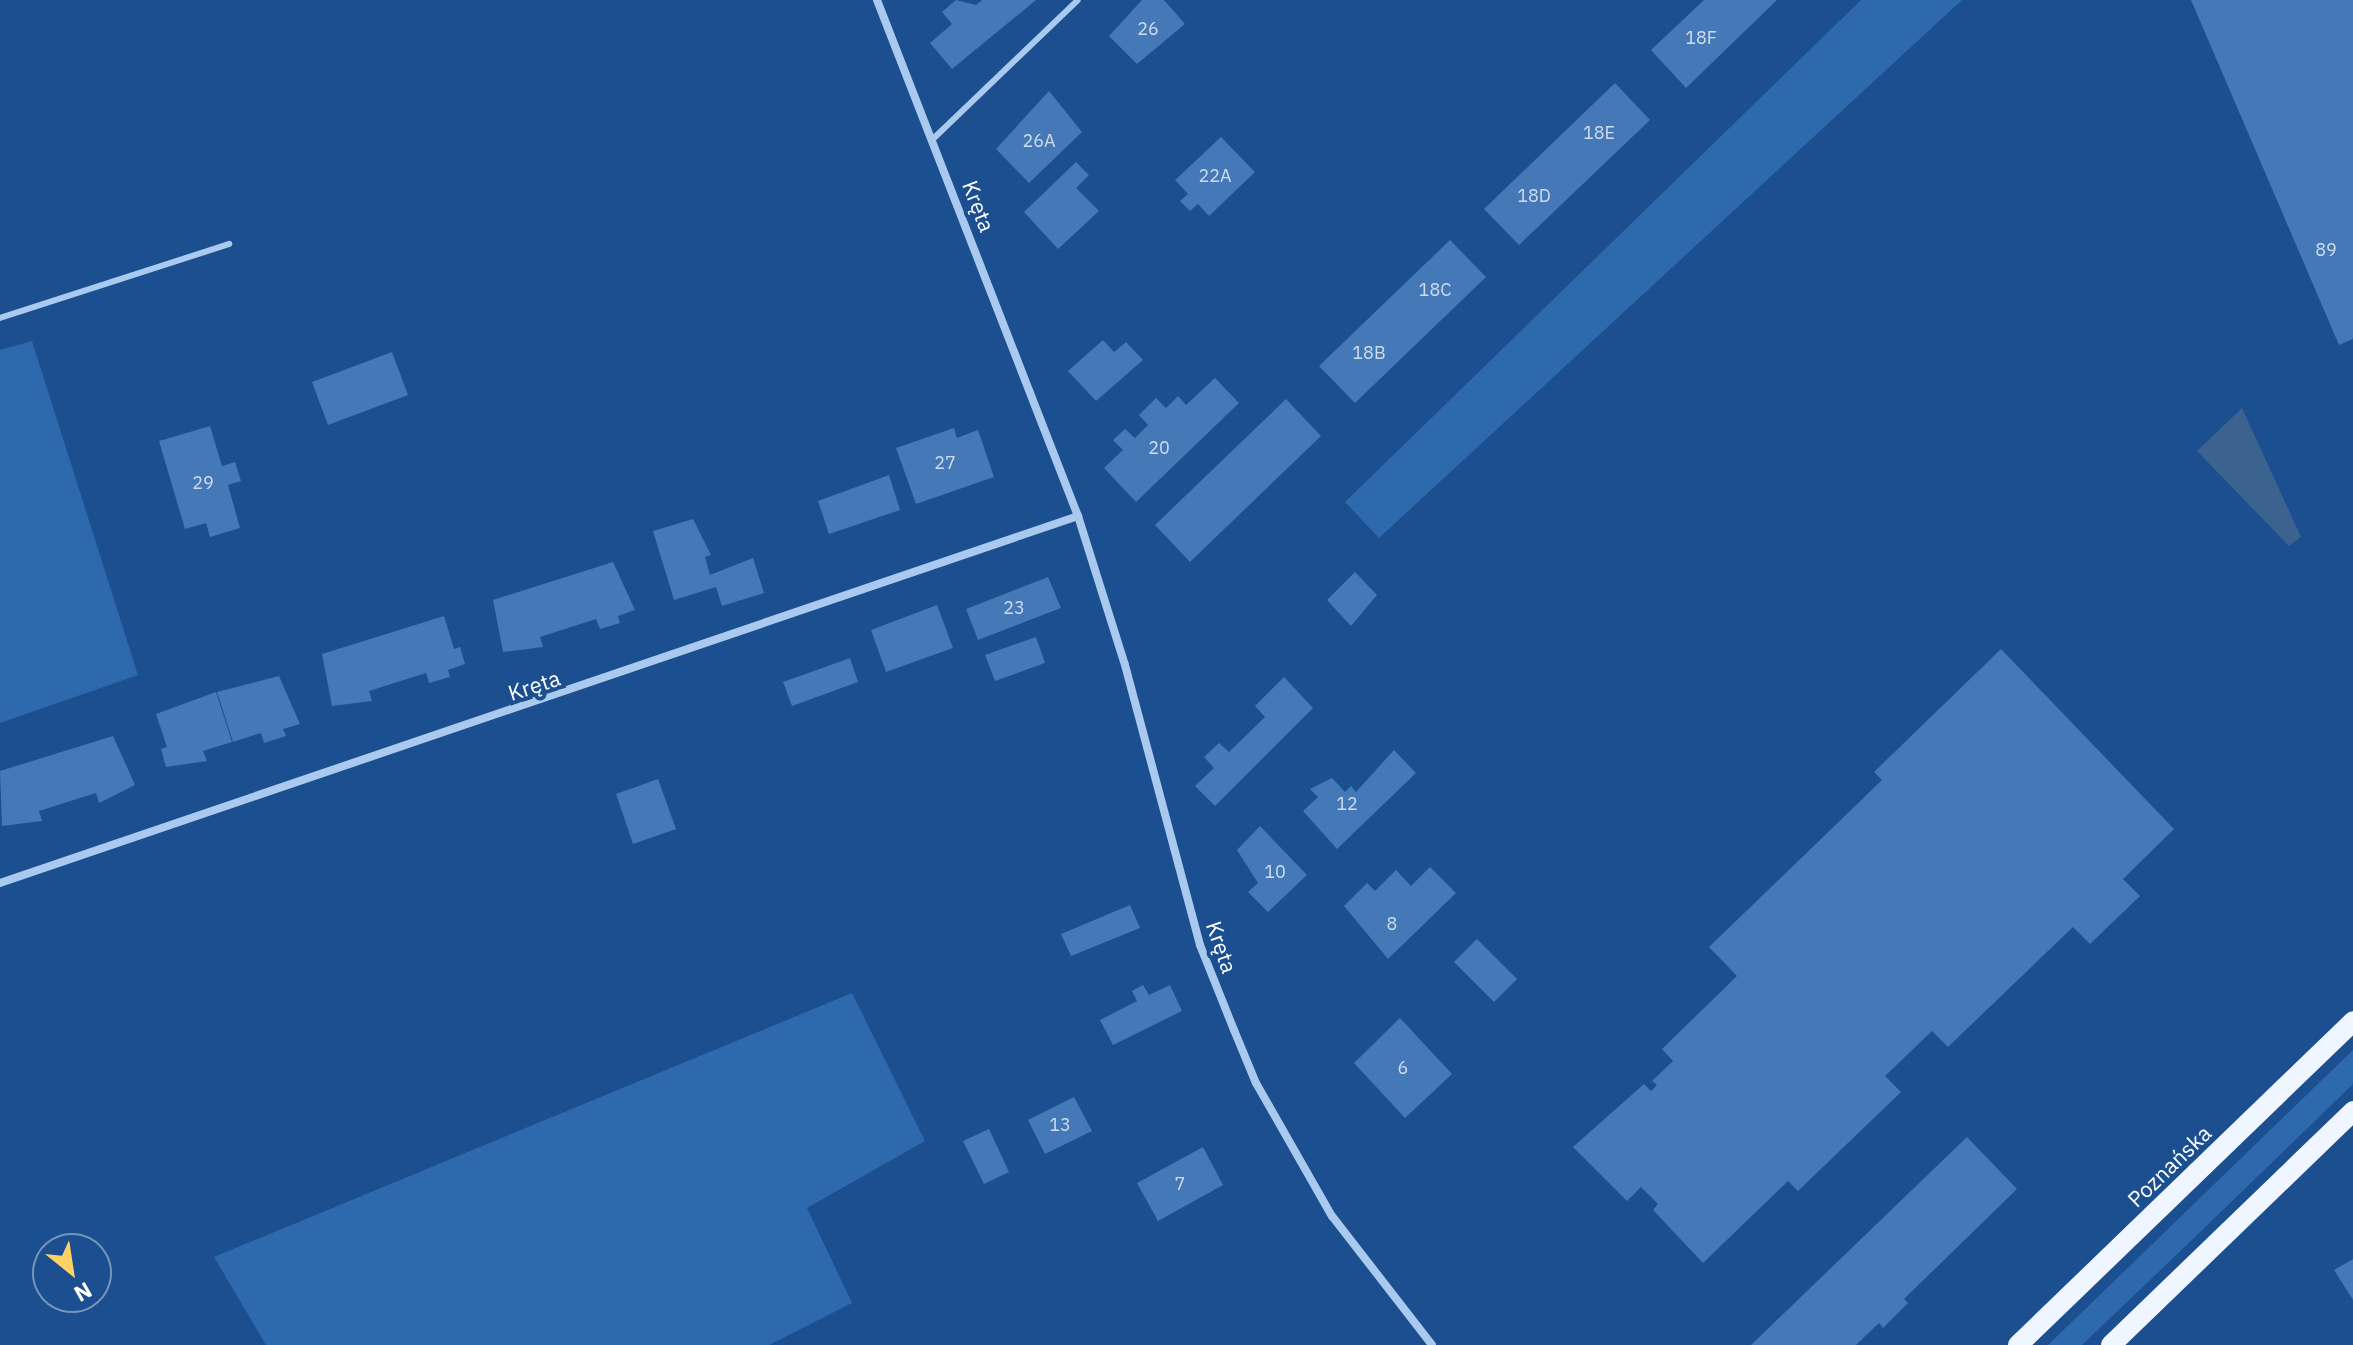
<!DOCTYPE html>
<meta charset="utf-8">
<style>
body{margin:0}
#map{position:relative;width:2353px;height:1345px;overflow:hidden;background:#1b4f8f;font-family:"IBM Plex Sans",sans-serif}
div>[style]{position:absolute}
.green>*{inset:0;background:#2e69ad}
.water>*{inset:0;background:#3c6290}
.building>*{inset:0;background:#4478b7}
.lane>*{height:6px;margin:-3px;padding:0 3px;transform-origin:3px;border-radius:3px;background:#a9c9ee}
.street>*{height:8px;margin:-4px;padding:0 4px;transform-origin:4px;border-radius:4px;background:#a9c9ee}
.primary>*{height:20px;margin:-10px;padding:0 10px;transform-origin:10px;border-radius:10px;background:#f0f6ff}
span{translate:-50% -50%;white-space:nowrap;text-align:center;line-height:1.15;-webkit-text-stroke:8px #1b4f8f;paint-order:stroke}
.number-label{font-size:18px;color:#d0dded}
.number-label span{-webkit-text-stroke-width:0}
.street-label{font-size:22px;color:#fff}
.north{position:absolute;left:32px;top:1233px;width:80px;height:80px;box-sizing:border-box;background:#1b4f8f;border:2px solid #7695bc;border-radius:50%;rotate:150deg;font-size:22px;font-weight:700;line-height:32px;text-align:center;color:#fff}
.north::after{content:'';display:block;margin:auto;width:28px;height:36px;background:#ffd166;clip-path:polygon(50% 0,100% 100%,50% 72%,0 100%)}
</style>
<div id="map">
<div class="green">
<i style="clip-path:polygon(1861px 0,1962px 0,1379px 538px,1345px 502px)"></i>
<i style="clip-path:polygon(32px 341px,138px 675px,0 723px,0 350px)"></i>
<i style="clip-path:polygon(852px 993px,925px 1141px,807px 1208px,852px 1303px,769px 1345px,266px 1345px,214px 1257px)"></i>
<i style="clip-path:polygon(2353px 1050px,2353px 1084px,2194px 1238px,2082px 1345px,2048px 1345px)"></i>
</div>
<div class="water">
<i style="clip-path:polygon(2242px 408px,2301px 537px,2289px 546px,2197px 451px)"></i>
</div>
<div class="building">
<i style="clip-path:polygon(956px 0,976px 5px,982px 0,1036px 0,952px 69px,930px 43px,952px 24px,942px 12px)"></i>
<i style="clip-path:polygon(1142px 0,1164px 0,1185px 24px,1137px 64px,1109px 36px)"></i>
<i style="clip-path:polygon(1704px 0,1777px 0,1686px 88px,1651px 50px)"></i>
<i style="clip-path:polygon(2191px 0,2353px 0,2353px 339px,2339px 345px)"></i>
<i style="clip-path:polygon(1615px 83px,1650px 120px,1519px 245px,1484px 209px)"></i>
<i style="clip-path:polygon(1049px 91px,1082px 132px,1029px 183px,996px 149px)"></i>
<i style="clip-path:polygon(1221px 137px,1255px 172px,1209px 216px,1198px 204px,1190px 211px,1180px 201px,1188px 194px,1175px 180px)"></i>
<i style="clip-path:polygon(1076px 162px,1089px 175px,1076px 188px,1099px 211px,1058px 249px,1024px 212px)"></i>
<i style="clip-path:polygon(1450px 240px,1486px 277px,1355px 403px,1319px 366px)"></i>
<i style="clip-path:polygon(1103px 340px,1114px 352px,1126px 342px,1143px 360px,1096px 401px,1068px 371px)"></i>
<i style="clip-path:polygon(392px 352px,408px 395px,328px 425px,312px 382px)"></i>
<i style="clip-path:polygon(1215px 378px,1239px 403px,1136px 502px,1104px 468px,1123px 450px,1113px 440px,1125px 429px,1135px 438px,1148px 425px,1139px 415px,1156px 398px,1166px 408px,1178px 396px,1186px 405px)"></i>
<i style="clip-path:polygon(1286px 399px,1321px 436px,1190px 562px,1155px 525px)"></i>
<i style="clip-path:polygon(210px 426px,222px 466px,235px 462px,241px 481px,228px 485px,240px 528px,210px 537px,206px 523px,185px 529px,159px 441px)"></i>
<i style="clip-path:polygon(954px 428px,957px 438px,978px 430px,994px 477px,916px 504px,896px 448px)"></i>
<i style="clip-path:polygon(889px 475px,900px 510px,829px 534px,818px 501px)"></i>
<i style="clip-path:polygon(693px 519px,711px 555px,705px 557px,710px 575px,753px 558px,764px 593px,722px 606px,716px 587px,674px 600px,653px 531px)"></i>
<i style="clip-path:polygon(613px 562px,635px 610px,618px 616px,620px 623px,600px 629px,596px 619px,540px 637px,543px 647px,503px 652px,493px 600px)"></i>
<i style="clip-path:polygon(1355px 572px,1377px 595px,1351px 626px,1327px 600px)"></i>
<i style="clip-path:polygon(1048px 577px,1061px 608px,978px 640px,966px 609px)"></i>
<i style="clip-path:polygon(937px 605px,953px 648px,886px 672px,871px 630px)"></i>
<i style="clip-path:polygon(444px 616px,454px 649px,460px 647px,465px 664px,448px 670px,450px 677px,429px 683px,426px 673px,369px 691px,372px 701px,332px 706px,322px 654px)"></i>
<i style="clip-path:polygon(1036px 637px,1045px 663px,995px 681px,985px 655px)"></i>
<i style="clip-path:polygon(2001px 649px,2174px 829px,2123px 879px,2140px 896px,2090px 944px,2073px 927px,1948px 1047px,1932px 1031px,1885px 1076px,1901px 1092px,1798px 1191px,1788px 1181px,1703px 1263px,1653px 1210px,1658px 1204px,1641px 1187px,1627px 1201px,1573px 1147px,1644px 1084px,1651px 1091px,1657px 1085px,1652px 1081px,1673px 1061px,1662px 1049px,1737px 976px,1709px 947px,1882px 780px,1874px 772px)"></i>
<i style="clip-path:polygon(850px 658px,858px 682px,792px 706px,783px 682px)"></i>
<i style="clip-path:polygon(279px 676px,300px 724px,283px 729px,286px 736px,264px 743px,261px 733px,233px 742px,217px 692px)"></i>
<i style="clip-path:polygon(1284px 677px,1313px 708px,1215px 806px,1195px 786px,1214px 768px,1204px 757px,1219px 743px,1229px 752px,1265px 717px,1255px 706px)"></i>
<i style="clip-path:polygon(216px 692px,232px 742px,203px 751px,207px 761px,166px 767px,161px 749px,167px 747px,156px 714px)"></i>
<i style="clip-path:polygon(113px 736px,135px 785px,99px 803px,96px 793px,39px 811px,42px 821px,2px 826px,0 771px)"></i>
<i style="clip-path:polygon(1394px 750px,1416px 773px,1337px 849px,1303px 811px,1318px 797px,1310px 789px,1332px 778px,1345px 792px,1351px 786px,1356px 792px)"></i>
<i style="clip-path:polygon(658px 779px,676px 829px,633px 844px,616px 794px)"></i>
<i style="clip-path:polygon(1260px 826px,1307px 875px,1268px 912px,1248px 892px,1258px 883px,1237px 850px)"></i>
<i style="clip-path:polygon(1430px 867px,1456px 893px,1388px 959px,1344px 906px,1367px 883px,1375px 891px,1396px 870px,1411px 886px)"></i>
<i style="clip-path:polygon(1130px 905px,1140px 928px,1071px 956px,1061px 934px)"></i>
<i style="clip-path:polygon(1477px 939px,1517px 979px,1494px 1002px,1454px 962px)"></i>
<i style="clip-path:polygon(1143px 985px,1149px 995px,1170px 985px,1182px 1011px,1113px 1045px,1100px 1020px,1137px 1001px,1132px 991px)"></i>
<i style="clip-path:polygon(1400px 1018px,1452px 1074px,1405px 1118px,1354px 1063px)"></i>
<i style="clip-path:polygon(1074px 1097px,1092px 1131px,1045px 1154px,1028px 1120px)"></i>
<i style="clip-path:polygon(989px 1129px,1009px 1172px,984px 1184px,963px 1141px)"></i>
<i style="clip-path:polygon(1967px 1137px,2017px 1189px,1904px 1299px,1908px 1303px,1883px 1328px,1879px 1323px,1856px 1345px,1751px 1345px)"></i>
<i style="clip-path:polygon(1203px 1147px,1223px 1185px,1158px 1221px,1137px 1183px)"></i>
<i style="clip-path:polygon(2353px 1259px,2353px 1300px,2334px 1270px)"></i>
</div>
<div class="lane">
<i style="left:934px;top:138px;width:199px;rotate:-43.8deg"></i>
<i style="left:0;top:318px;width:241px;rotate:-17.9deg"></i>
</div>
<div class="street">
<i style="left:877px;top:0;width:554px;rotate:68.72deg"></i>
<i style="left:1078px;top:516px;width:156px;rotate:72.5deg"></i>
<i style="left:1125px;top:665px;width:290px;rotate:75deg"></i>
<i style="left:1200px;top:945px;width:92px;rotate:68.2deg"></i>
<i style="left:1234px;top:1030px;width:57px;rotate:67.5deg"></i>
<i style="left:1256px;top:1083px;width:153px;rotate:60.3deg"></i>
<i style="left:1332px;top:1216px;width:163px;rotate:52.2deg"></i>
<i style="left:0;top:883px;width:1139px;rotate:-18.8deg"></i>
</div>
<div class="primary">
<i style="left:2018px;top:1345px;width:466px;rotate:-44deg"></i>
<i style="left:2111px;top:1345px;width:337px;rotate:-44deg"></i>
</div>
<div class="number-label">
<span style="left:1148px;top:29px">26</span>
<span style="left:1701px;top:38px">18F</span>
<span style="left:1599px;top:133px">18E</span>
<span style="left:1039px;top:141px">26A</span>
<span style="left:1215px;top:176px">22A</span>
<span style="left:1534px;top:196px">18D</span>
<span style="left:2326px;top:250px">89</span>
<span style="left:1435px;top:290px">18C</span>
<span style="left:1369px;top:353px">18B</span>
<span style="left:1159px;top:448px">20</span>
<span style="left:945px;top:463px">27</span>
<span style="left:203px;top:483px">29</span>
<span style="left:1014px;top:608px">23</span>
<span style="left:1347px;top:804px">12</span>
<span style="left:1275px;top:872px">10</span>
<span style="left:1392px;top:924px">8</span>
<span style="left:1403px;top:1068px">6</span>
<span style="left:1060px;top:1125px">13</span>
<span style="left:1180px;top:1184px">7</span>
</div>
<div class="street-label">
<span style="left:979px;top:206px;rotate:69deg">Kręta</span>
<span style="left:534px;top:685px;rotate:-18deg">Kręta</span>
<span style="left:1222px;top:947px;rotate:71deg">Kręta</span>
<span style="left:2169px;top:1166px;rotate:-44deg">Poznańska</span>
</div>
<div class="north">N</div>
</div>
